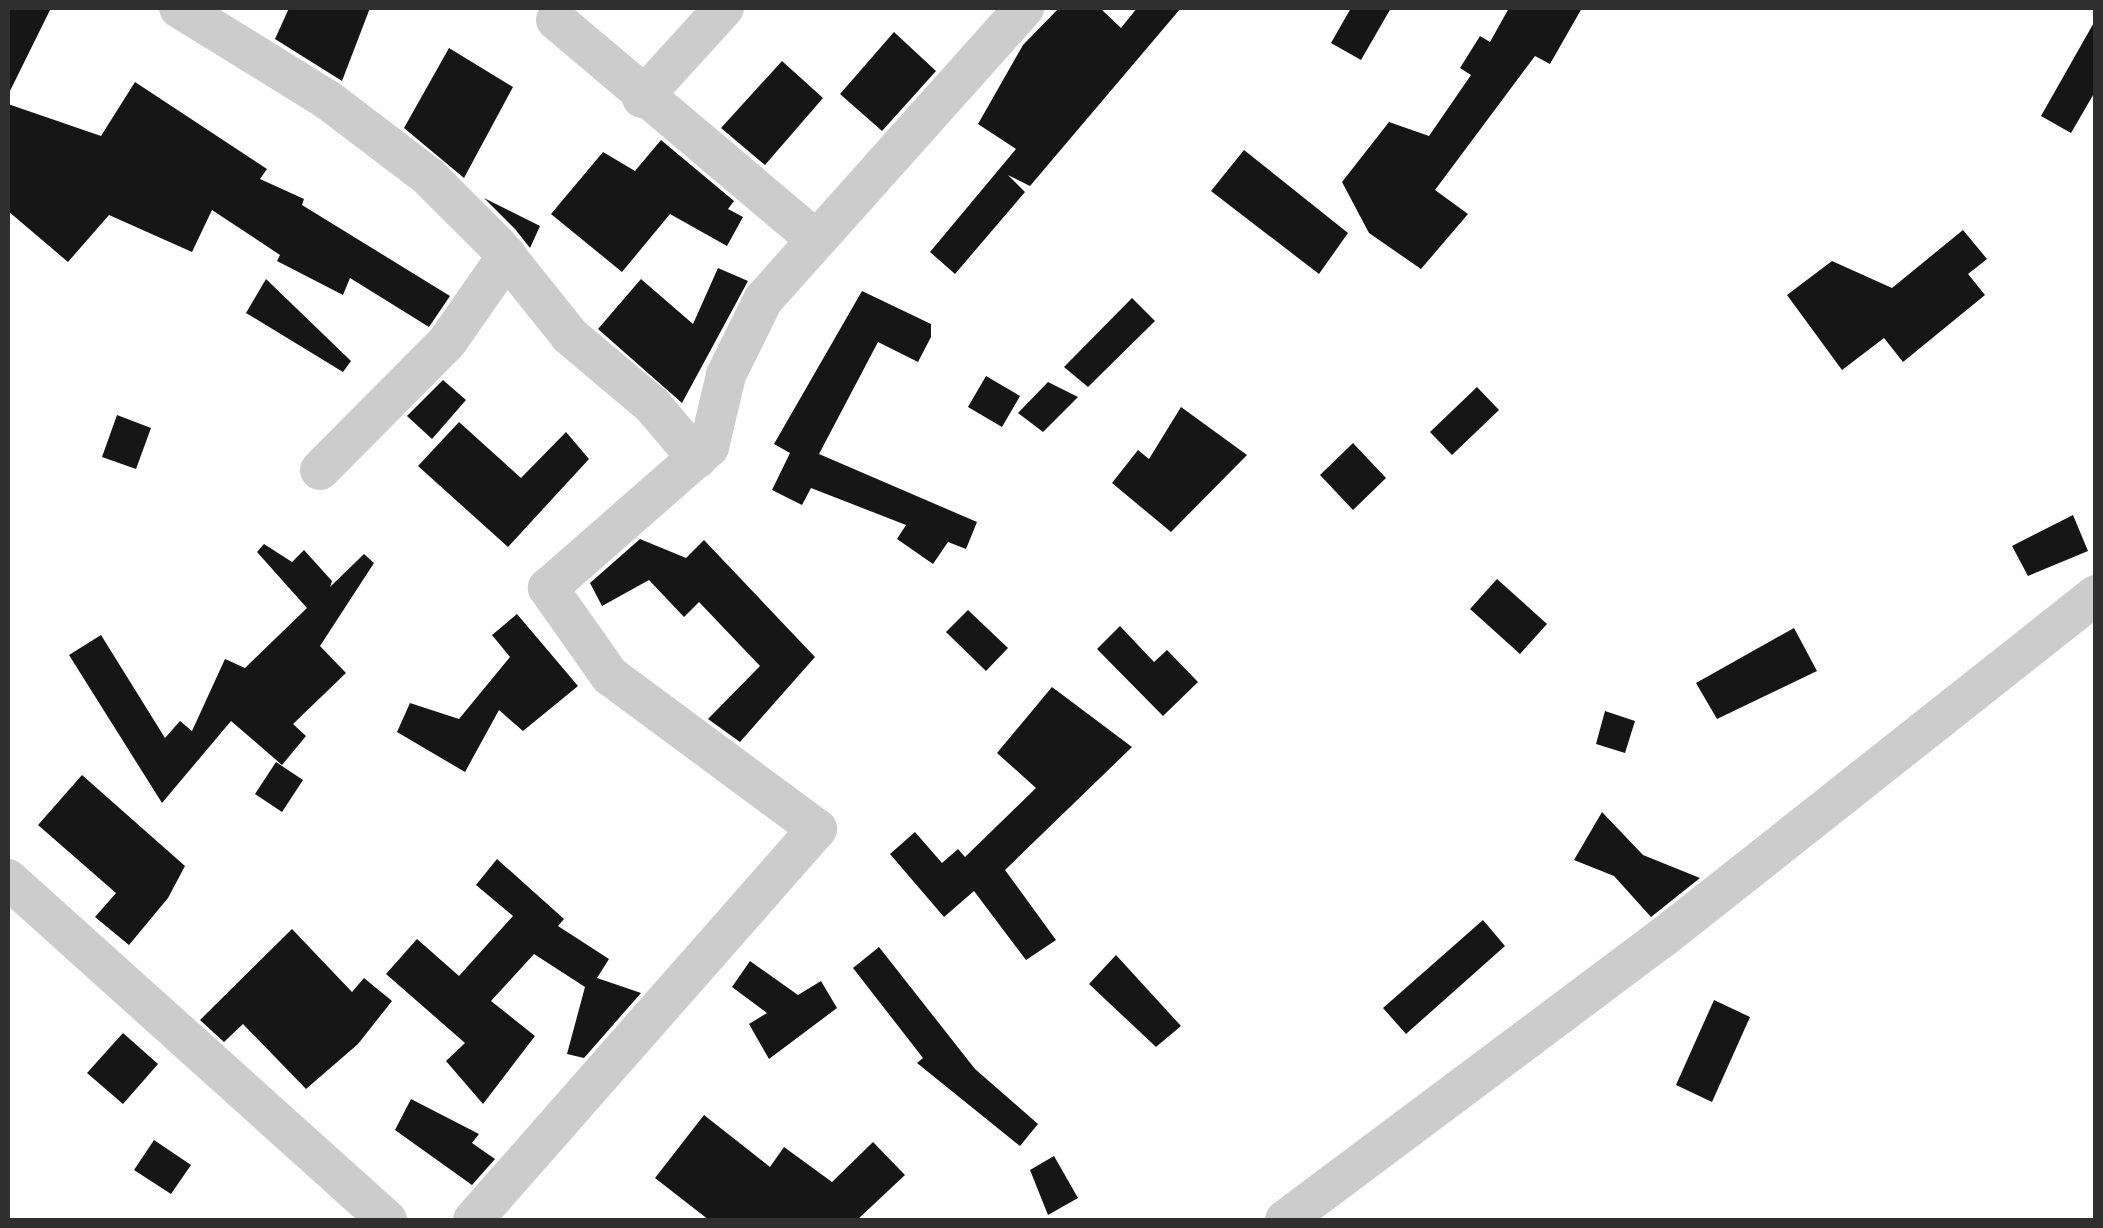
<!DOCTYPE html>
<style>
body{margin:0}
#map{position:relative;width:2103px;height:1228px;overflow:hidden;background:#fff;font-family:Roboto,sans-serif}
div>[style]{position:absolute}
.building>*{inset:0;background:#161616}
.minor>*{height:40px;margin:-20px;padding:0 20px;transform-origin:20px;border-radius:20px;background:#ccc}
span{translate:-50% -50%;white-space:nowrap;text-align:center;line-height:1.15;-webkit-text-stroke:10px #fff;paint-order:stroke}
.frame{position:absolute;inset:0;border:10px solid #2f2f2f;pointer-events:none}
</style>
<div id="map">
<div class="building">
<i style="clip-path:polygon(8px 8px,51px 8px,8px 95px)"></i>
<i style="clip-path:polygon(289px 8px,370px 8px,342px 81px,275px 39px)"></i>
<i style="clip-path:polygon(1059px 8px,1100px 8px,1121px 28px,1137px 8px,1181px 8px,1030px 186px,1008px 175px,1025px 192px,955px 274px,930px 252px,1016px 149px,978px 124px,1023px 45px)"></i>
<i style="clip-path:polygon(1351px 8px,1391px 8px,1361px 60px,1331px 43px)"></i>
<i style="clip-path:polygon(1509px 8px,1582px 8px,1550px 64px,1535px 56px,1435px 190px,1468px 214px,1421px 269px,1369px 233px,1342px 182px,1389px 122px,1429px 136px,1471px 75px,1460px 68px,1480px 36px,1490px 42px)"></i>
<i style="clip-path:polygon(2096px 19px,2096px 90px,2071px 133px,2041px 116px)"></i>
<i style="clip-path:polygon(894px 32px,936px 71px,882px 131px,840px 94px)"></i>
<i style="clip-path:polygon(449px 48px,513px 87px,464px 178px,404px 128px)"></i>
<i style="clip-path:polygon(782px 61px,823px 98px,765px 165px,721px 128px)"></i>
<i style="clip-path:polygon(135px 82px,267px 169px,260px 179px,304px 199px,302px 205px,450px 296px,429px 327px,350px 278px,343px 295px,277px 261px,280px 255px,212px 210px,192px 252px,109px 215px,68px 262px,8px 211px,8px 104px,101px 136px)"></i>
<i style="clip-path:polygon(661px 140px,734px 201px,728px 209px,743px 217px,727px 246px,670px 214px,622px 272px,551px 214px,603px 152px,635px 171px)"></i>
<i style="clip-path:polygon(1244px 150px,1348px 233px,1319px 274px,1211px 191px)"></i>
<i style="clip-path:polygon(484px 198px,540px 226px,530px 248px,515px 229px)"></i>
<i style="clip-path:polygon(1963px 230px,1987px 259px,1968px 274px,1985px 295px,1903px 362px,1884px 338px,1842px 370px,1787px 295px,1832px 261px,1892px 288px)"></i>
<i style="clip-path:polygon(718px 268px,748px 281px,682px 403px,598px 329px,641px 279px,693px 324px)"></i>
<i style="clip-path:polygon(266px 279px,351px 361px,343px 372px,246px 313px)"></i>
<i style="clip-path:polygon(862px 291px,931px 324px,931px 337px,918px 362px,878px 342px,819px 454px,977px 522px,966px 549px,948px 542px,933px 564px,897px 539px,906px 525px,811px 488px,802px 505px,772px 490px,790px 453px,774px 444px)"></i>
<i style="clip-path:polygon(1132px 298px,1155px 321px,1088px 387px,1064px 367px)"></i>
<i style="clip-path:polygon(986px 376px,1020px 396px,1002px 427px,968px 407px)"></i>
<i style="clip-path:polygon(443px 380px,466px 400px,432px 439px,407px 416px)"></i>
<i style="clip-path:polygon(1048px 382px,1078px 397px,1043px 432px,1018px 413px)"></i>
<i style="clip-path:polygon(1477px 387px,1499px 410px,1452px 455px,1430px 432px)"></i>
<i style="clip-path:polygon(1181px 407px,1247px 455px,1171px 532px,1112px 483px,1138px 450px,1149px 459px)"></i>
<i style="clip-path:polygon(117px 415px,151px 428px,136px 469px,102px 457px)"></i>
<i style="clip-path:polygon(459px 422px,521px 478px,566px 432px,589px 459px,508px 547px,418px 466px)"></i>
<i style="clip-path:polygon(1353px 443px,1386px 478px,1353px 510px,1320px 475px)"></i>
<i style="clip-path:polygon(2073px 515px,2088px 551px,2028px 576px,2012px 546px)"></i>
<i style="clip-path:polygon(640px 539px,686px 558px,704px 540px,815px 657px,740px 742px,708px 719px,760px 666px,699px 602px,684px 617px,649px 580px,602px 606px,590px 583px)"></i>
<i style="clip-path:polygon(264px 544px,292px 562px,304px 550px,332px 581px,330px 587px,364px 554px,374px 563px,320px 646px,346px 673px,293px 724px,306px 736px,282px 765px,231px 721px,162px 803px,69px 655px,101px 635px,165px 738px,180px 721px,192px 731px,225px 659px,245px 668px,307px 608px,257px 552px)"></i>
<i style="clip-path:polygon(1497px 579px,1547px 624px,1520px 654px,1470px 609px)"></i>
<i style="clip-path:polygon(968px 610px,1008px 648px,986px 671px,946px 632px)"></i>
<i style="clip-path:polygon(517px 614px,578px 686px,523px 731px,499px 710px,465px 772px,397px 732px,410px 703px,459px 719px,510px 657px,492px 635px)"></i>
<i style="clip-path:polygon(1120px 626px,1154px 662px,1167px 650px,1198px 682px,1163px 716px,1097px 649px)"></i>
<i style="clip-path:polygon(1794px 628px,1817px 671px,1717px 719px,1696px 683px)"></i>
<i style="clip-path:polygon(1052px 687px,1132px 747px,1005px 870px,1056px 940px,1026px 960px,974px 891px,944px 917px,890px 854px,915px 832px,942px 863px,958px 849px,965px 857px,1036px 788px,997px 753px)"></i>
<i style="clip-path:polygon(1605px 711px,1635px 721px,1625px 753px,1596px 744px)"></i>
<i style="clip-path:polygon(276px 762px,303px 780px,282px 812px,255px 794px)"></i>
<i style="clip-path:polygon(82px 775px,185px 866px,168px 898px,129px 945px,95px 917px,116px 893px,38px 825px)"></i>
<i style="clip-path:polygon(1602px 812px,1643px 855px,1700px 878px,1651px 917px,1614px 876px,1574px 860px)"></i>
<i style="clip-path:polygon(497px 859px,564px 919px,558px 926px,609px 959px,597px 978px,641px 993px,584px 1058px,567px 1054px,585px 987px,534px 954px,491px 1001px,535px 1036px,483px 1104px,446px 1061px,465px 1043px,386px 974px,417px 939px,459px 976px,513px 916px,476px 885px)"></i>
<i style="clip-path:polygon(1483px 920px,1505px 946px,1406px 1034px,1383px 1008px)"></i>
<i style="clip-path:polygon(292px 929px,352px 992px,364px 978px,392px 1001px,358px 1044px,306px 1089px,243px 1024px,224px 1042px,200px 1020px)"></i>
<i style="clip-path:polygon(879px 947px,975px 1069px,1038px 1124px,1020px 1146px,917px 1063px,923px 1058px,853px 968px)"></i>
<i style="clip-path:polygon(1116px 955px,1181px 1026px,1156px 1047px,1089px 984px)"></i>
<i style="clip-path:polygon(750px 961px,798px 995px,821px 981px,837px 1008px,769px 1059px,749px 1024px,767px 1013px,732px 987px)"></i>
<i style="clip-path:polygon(1714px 1000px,1750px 1017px,1712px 1102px,1676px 1085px)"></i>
<i style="clip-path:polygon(123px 1033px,158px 1064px,123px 1104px,87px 1073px)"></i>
<i style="clip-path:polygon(411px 1099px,479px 1134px,472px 1143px,495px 1159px,472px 1185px,395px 1130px)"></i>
<i style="clip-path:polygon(704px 1115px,770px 1167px,784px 1147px,832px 1182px,873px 1142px,905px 1175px,857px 1220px,709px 1220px,655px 1178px)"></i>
<i style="clip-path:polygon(154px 1140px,191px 1165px,171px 1194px,134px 1170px)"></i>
<i style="clip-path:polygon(1054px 1156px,1078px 1198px,1048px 1215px,1030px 1170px)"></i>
</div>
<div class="minor">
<i style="left:179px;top:8px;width:175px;rotate:31.7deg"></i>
<i style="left:328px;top:100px;width:127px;rotate:37.3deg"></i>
<i style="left:429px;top:177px;width:98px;rotate:45deg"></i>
<i style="left:498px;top:246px;width:115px;rotate:51.3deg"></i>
<i style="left:570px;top:336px;width:107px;rotate:40.1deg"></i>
<i style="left:652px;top:405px;width:70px;rotate:49.7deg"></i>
<i style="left:556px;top:20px;width:336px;rotate:40.2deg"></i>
<i style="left:642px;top:98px;width:122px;rotate:-47.7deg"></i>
<i style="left:320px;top:470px;width:180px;rotate:-45.2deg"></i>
<i style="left:447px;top:342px;width:105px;rotate:-55.1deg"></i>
<i style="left:8px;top:879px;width:510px;rotate:41.98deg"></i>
<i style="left:473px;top:1220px;width:521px;rotate:-48.66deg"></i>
<i style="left:817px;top:829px;width:257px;rotate:-143.5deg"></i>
<i style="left:610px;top:676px;width:108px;rotate:-125.2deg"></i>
<i style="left:548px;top:588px;width:214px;rotate:-41.2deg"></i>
<i style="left:709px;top:447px;width:74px;rotate:-76.7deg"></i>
<i style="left:726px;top:375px;width:84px;rotate:-63.7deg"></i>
<i style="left:763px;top:300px;width:392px;rotate:-48.2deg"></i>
<i style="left:1285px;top:1220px;width:469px;rotate:-36.8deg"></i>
<i style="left:1661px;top:939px;width:555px;rotate:-38.34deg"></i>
</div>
<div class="frame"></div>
</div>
